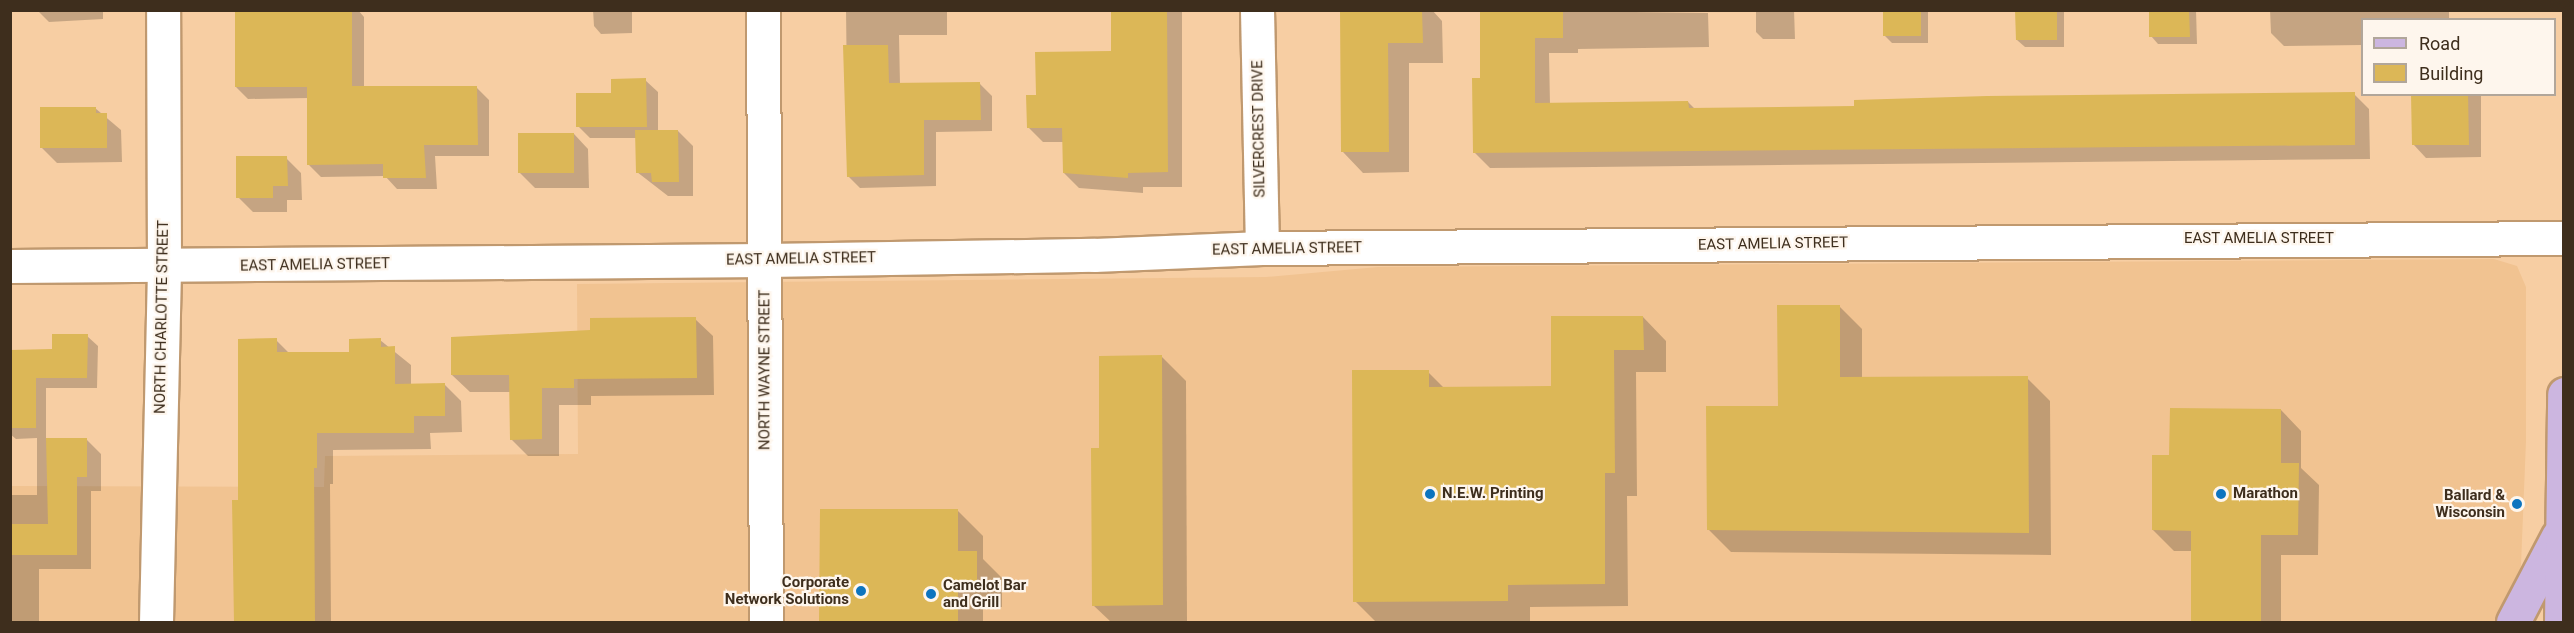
<!DOCTYPE html>
<style>
body{margin:0}
#map{position:relative;width:2574px;height:633px;overflow:hidden;background:#f7cea3;font-family:Roboto,sans-serif}
div>[style]{position:absolute}
.built>*{inset:0;background:#f1c391}
.shadow>*{inset:0;background:#0003}
.building>*{inset:0;background:#dcb757}
.roads{filter:drop-shadow(2px 0 #c0996f) drop-shadow(-2px 0 #c0996f) drop-shadow(0 2px #c0996f) drop-shadow(0 -2px #c0996f)}
.minor>*{height:33px;margin:-16.5px;padding:0 16.5px;transform-origin:16.5px;border-radius:16.5px;background:#fff}
.major>*{height:33px;margin:-16.5px;padding:0 16.5px;transform-origin:16.5px;border-radius:16.5px;background:#ccb6e0}
.dots>*{width:16px;height:16px;translate:-50% -50%;box-sizing:border-box;border:3px solid #fef6ed;border-radius:50%}
span{translate:-50% -50%;white-space:nowrap;text-align:center;line-height:1.15;-webkit-text-stroke:4.5px #fef6ed;paint-order:stroke}
.street-label{font-size:15px;color:#3e2e1d}
.poi-label{font-size:15px;color:#3e2e1d;font-weight:700}
.left{translate:0 -50%;text-align:left}
.right{translate:-100% -50%;text-align:right}
.frame{position:absolute;inset:0;border:12px solid #3e2e1d;pointer-events:none}
.legend{position:absolute;left:2361px;top:18px;width:195px;height:78px;box-sizing:border-box;background:#fef6ed;border:2px solid #b1a69a;margin:0;padding:8px 10px;list-style:none;font-size:18px;color:#3e2e1d}
.legend li{display:flex;align-items:center;gap:12px;height:30px}
.legend b{width:30px;border:2px solid #b1a69a}
</style>
<div id="map">
<div class="built">
<i style="clip-path:polygon(2494px 259px,2517px 266px,2526px 287px,2526px 441px,2521px 565px,2519px 577px,2498px 622px,11px 622px,11px 486px,324px 487px,325px 456px,578px 454px,577px 284px,1266px 277px,1378px 267px)"></i>
</div>
<div class="shadow">
<i style="clip-path:polygon(37px 10px,103px 10px,103px 19px,49px 22px)"></i>
<i style="clip-path:polygon(236px 10px,358px 10px,364px 17px,364px 87px,477px 88px,489px 100px,489px 156px,435px 156px,437px 189px,397px 189px,385px 176px,321px 177px,309px 165px,309px 98px,248px 99px,236px 87px)"></i>
<i style="clip-path:polygon(593px 10px,632px 10px,632px 33px,601px 34px,594px 26px)"></i>
<i style="clip-path:polygon(846px 10px,947px 10px,947px 35px,899px 35px,900px 84px,980px 84px,992px 96px,992px 131px,936px 132px,936px 186px,860px 188px,848px 176px)"></i>
<i style="clip-path:polygon(1112px 10px,1182px 10px,1182px 187px,1143px 187px,1143px 193px,1079px 188px,1064px 173px,1064px 142px,1043px 142px,1028px 127px,1037px 96px,1113px 53px)"></i>
<i style="clip-path:polygon(1341px 10px,1432px 10px,1442px 21px,1443px 63px,1409px 63px,1409px 172px,1363px 173px,1343px 152px)"></i>
<i style="clip-path:polygon(1481px 10px,1708px 13px,1709px 47px,1578px 49px,1578px 53px,1549px 53px,1550px 104px,1688px 102px,1695px 109px,1855px 108px,2354px 94px,2369px 109px,2370px 159px,1490px 168px,1474px 152px,1482px 80px)"></i>
<i style="clip-path:polygon(1756px 10px,1794px 10px,1795px 39px,1763px 39px,1756px 32px)"></i>
<i style="clip-path:polygon(1884px 10px,1928px 10px,1928px 43px,1892px 43px,1885px 36px)"></i>
<i style="clip-path:polygon(2017px 10px,2064px 10px,2064px 47px,2025px 47px,2017px 40px)"></i>
<i style="clip-path:polygon(2150px 10px,2196px 10px,2197px 44px,2158px 44px,2151px 36px)"></i>
<i style="clip-path:polygon(2270px 10px,2449px 10px,2449px 20px,2362px 20px,2362px 45px,2284px 46px,2271px 33px)"></i>
<i style="clip-path:polygon(645px 80px,658px 92px,658px 131px,678px 131px,693px 146px,693px 196px,668px 196px,637px 172px,637px 138px,590px 138px,578px 126px,613px 95px)"></i>
<i style="clip-path:polygon(2413px 94px,2481px 94px,2481px 157px,2426px 158px,2413px 144px)"></i>
<i style="clip-path:polygon(95px 108px,121px 130px,122px 162px,57px 163px,42px 148px)"></i>
<i style="clip-path:polygon(574px 134px,588px 149px,589px 188px,535px 188px,520px 173px)"></i>
<i style="clip-path:polygon(286px 158px,301px 173px,302px 200px,287px 200px,287px 212px,253px 212px,238px 197px)"></i>
<i style="clip-path:polygon(1839px 306px,1862px 329px,1862px 378px,2027px 378px,2050px 401px,2051px 555px,1731px 552px,1708px 529px)"></i>
<i style="clip-path:polygon(1643px 317px,1666px 341px,1666px 372px,1636px 372px,1637px 496px,1627px 496px,1628px 606px,1530px 607px,1530px 622px,1376px 622px,1355px 601px,1428px 372px,1444px 388px,1552px 387px)"></i>
<i style="clip-path:polygon(695px 319px,713px 336px,714px 395px,591px 396px,591px 405px,559px 405px,559px 456px,528px 456px,511px 439px,510px 392px,470px 392px,452px 375px,592px 332px)"></i>
<i style="clip-path:polygon(87px 336px,98px 346px,97px 388px,46px 388px,46px 440px,87px 440px,101px 454px,101px 491px,91px 491px,91px 569px,39px 569px,39px 622px,10px 622px,10px 495px,37px 495px,37px 438px,16px 439px,10px 434px,10px 351px,53px 351px)"></i>
<i style="clip-path:polygon(276px 340px,290px 354px,351px 354px,380px 340px,411px 365px,411px 385px,444px 384px,461px 401px,462px 432px,430px 433px,431px 449px,333px 450px,333px 484px,330px 484px,331px 622px,235px 622px,234px 501px,240px 501px)"></i>
<i style="clip-path:polygon(1161px 356px,1186px 381px,1187px 622px,1111px 622px,1093px 605px,1101px 450px)"></i>
<i style="clip-path:polygon(2281px 410px,2301px 431px,2301px 468px,2319px 485px,2318px 555px,2281px 555px,2281px 622px,2192px 622px,2192px 551px,2174px 551px,2153px 530px,2171px 457px)"></i>
<i style="clip-path:polygon(821px 510px,958px 511px,983px 536px,983px 559px,1002px 578px,1002px 607px,983px 607px,983px 622px,821px 622px)"></i>
</div>
<div class="building">
<i style="clip-path:polygon(235px 10px,352px 10px,352px 86px,477px 86px,478px 145px,424px 145px,426px 178px,383px 178px,383px 164px,307px 165px,307px 87px,235px 87px)"></i>
<i style="clip-path:polygon(1111px 10px,1167px 10px,1168px 172px,1128px 173px,1128px 178px,1063px 173px,1062px 128px,1027px 128px,1026px 95px,1036px 95px,1035px 52px,1111px 51px)"></i>
<i style="clip-path:polygon(1340px 10px,1422px 10px,1423px 43px,1388px 43px,1389px 152px,1341px 152px)"></i>
<i style="clip-path:polygon(1480px 10px,1563px 10px,1563px 38px,1535px 38px,1535px 103px,1688px 101px,1689px 108px,1854px 106px,1854px 100px,1987px 96px,2355px 92px,2355px 145px,1473px 153px,1472px 78px,1480px 78px)"></i>
<i style="clip-path:polygon(1883px 10px,1921px 10px,1921px 36px,1883px 36px)"></i>
<i style="clip-path:polygon(2015px 10px,2057px 10px,2057px 40px,2016px 40px)"></i>
<i style="clip-path:polygon(2149px 10px,2189px 10px,2190px 37px,2149px 37px)"></i>
<i style="clip-path:polygon(843px 45px,888px 45px,889px 83px,980px 82px,981px 120px,924px 120px,924px 175px,847px 177px)"></i>
<i style="clip-path:polygon(646px 78px,647px 127px,576px 127px,576px 93px,611px 93px,611px 79px)"></i>
<i style="clip-path:polygon(2411px 94px,2468px 94px,2469px 145px,2412px 145px)"></i>
<i style="clip-path:polygon(40px 107px,96px 107px,96px 113px,107px 113px,107px 148px,40px 148px)"></i>
<i style="clip-path:polygon(635px 130px,678px 130px,679px 182px,652px 182px,651px 173px,636px 173px)"></i>
<i style="clip-path:polygon(518px 133px,574px 133px,574px 173px,518px 173px)"></i>
<i style="clip-path:polygon(236px 156px,287px 156px,288px 186px,273px 186px,273px 198px,236px 198px)"></i>
<i style="clip-path:polygon(1777px 305px,1840px 305px,1840px 377px,2028px 376px,2029px 533px,1707px 530px,1706px 406px,1778px 406px)"></i>
<i style="clip-path:polygon(1551px 316px,1643px 316px,1644px 350px,1614px 350px,1615px 473px,1605px 473px,1605px 584px,1508px 585px,1508px 601px,1353px 602px,1352px 370px,1429px 370px,1429px 387px,1551px 386px)"></i>
<i style="clip-path:polygon(696px 317px,697px 378px,574px 379px,574px 388px,542px 388px,542px 439px,510px 440px,509px 375px,451px 375px,451px 337px,590px 330px,590px 318px)"></i>
<i style="clip-path:polygon(52px 334px,88px 334px,87px 378px,36px 378px,36px 428px,10px 428px,10px 350px,52px 349px)"></i>
<i style="clip-path:polygon(277px 338px,277px 352px,349px 352px,349px 339px,381px 338px,381px 347px,395px 346px,395px 384px,445px 383px,445px 416px,414px 416px,414px 433px,317px 433px,317px 468px,314px 468px,315px 622px,234px 622px,232px 500px,238px 500px,238px 339px)"></i>
<i style="clip-path:polygon(1162px 355px,1163px 605px,1092px 606px,1091px 448px,1099px 448px,1099px 356px)"></i>
<i style="clip-path:polygon(2170px 408px,2281px 409px,2281px 463px,2299px 463px,2298px 535px,2261px 535px,2261px 622px,2191px 622px,2191px 531px,2152px 530px,2152px 455px,2169px 455px)"></i>
<i style="clip-path:polygon(46px 438px,87px 438px,87px 477px,77px 477px,77px 555px,10px 555px,10px 524px,48px 524px)"></i>
<i style="clip-path:polygon(820px 509px,958px 509px,958px 551px,977px 551px,977px 582px,958px 582px,958px 622px,819px 622px)"></i>
</div>
<div class="roads">
<div class="minor">
<i style="left:763px;top:10px;width:612px;rotate:89.72deg"></i>
<i style="left:1257px;top:10px;width:238px;rotate:88.8deg"></i>
<i style="left:10px;top:266px;width:756px;rotate:-0.45deg"></i>
<i style="left:766px;top:260px;width:328px;rotate:-0.9deg"></i>
<i style="left:1094px;top:255px;width:168px;rotate:-2.4deg"></i>
<i style="left:1262px;top:248px;width:1302px;rotate:-0.44deg"></i>
<i style="left:156px;top:622px;width:356px;rotate:-88.7deg"></i>
<i style="left:164px;top:266px;width:256px;rotate:-90.2deg"></i>
</div>
<div class="major">
<i style="left:2513px;top:622px;width:97px;rotate:-62.4deg"></i>
<i style="left:2561px;top:622px;width:228px;rotate:-89.2deg"></i>
</div>
</div>
<div class="dots">
<i style="left:1430px;top:494px;background:#0d74bf"></i>
<i style="left:2221px;top:494px;background:#0d74bf"></i>
<i style="left:2517px;top:504px;background:#0d74bf"></i>
<i style="left:861px;top:591px;background:#0d74bf"></i>
<i style="left:931px;top:594px;background:#0d74bf"></i>
</div>
<div class="street-label">
<span style="left:1259px;top:129px;rotate:-91deg">SILVERCREST DRIVE</span>
<span style="left:2259px;top:239px">EAST AMELIA STREET</span>
<span style="left:1773px;top:244px;rotate:-1deg">EAST AMELIA STREET</span>
<span style="left:1287px;top:249px;rotate:-1deg">EAST AMELIA STREET</span>
<span style="left:801px;top:259px;rotate:-1deg">EAST AMELIA STREET</span>
<span style="left:315px;top:265px;rotate:-1deg">EAST AMELIA STREET</span>
<span style="left:162px;top:317px;rotate:-89deg">NORTH CHARLOTTE STREET</span>
<span style="left:765px;top:370px;rotate:-90deg">NORTH WAYNE STREET</span>
</div>
<div class="poi-label">
<span class="left" style="left:1442px;top:494px">N.E.W. Printing</span>
<span class="left" style="left:2233px;top:494px">Marathon</span>
<span class="right" style="left:2505px;top:504px">Ballard &amp;<br>Wisconsin</span>
<span class="right" style="left:849px;top:591px">Corporate<br>Network Solutions</span>
<span class="left" style="left:943px;top:594px">Camelot Bar<br>and Grill</span>
</div>
<div class="frame"></div>
<ul class="legend">
<li><b style="height:8px;background:#ccb6e0"></b>Road</li>
<li><b style="height:16px;background:#dcb757"></b>Building</li>
</ul>
</div>
